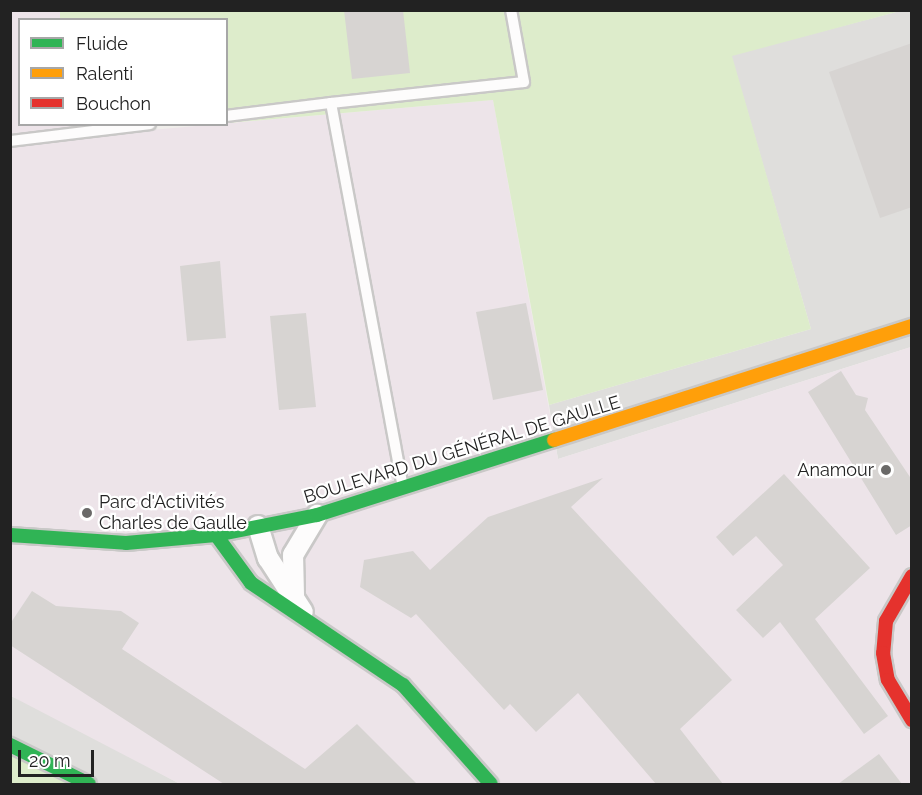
<!DOCTYPE html>
<meta charset="utf-8">
<style>
body{margin:0}
#map{position:relative;width:922px;height:795px;overflow:hidden;background:#f0eeeb;font-family:Raleway,sans-serif}
div>[style]{position:absolute}
.residential>*{inset:0;background:#dfdedc}
.industrial>*{inset:0;background:#ede4e9}
.grass>*{inset:0;background:#ddeccb}
.building>*{inset:0;background:#d7d4d2}
.roads{filter:drop-shadow(2px 0 #c9c8c7) drop-shadow(-2px 0 #c9c8c7) drop-shadow(0 2px #c9c8c7) drop-shadow(0 -2px #c9c8c7)}
.lane>*{height:10px;margin:-5px;padding:0 5px;transform-origin:5px;border-radius:5px;background:#fdfcfc}
.street>*{height:20px;margin:-10px;padding:0 10px;transform-origin:10px;border-radius:10px;background:#fdfcfc}
.fast>*{height:14px;margin:-7px;padding:0 7px;transform-origin:7px;border-radius:7px;background:#30b455}
.slow>*{height:14px;margin:-7px;padding:0 7px;transform-origin:7px;border-radius:7px;background:#ff9f0a}
.jam>*{height:14px;margin:-7px;padding:0 7px;transform-origin:7px;border-radius:7px;background:#e5322d}
.dots>*{width:16px;height:16px;translate:-50% -50%;box-sizing:border-box;border:3px solid #fff;border-radius:50%}
span{translate:-50% -50%;white-space:nowrap;text-align:center;line-height:1.15;-webkit-text-stroke:4.5px #fff;paint-order:stroke}
.street-label{font-size:18px;color:#222}
.poi-label{font-size:18px;color:#222}
.right{translate:-100% -50%;text-align:right}
.left{translate:0 -50%;text-align:left}
.frame{position:absolute;inset:0;border:12px solid #222;pointer-events:none}
.legend{position:absolute;left:18px;top:18px;width:210px;height:108px;box-sizing:border-box;background:#fff;border:2px solid #a7a7a7;margin:0;padding:8px 10px;list-style:none;font-size:18px;color:#222}
.legend li{display:flex;align-items:center;gap:12px;height:30px}
.legend b{width:30px;border:2px solid #a7a7a7}
.scale{position:absolute;left:18px;top:750px;width:76px;height:27px;box-sizing:border-box;border:3px solid #222;border-top:0;padding-left:8px;font-size:18px;line-height:21px;white-space:nowrap;color:#222;-webkit-text-stroke:4px #fff;paint-order:stroke}
</style>
<div id="map">
<div class="residential">
<i style="clip-path:polygon(900px 11px,911px 11px,911px 347px,558px 459px,549px 405px,811px 329px,731px 55px)"></i>
<i style="clip-path:polygon(10px 696px,36px 705px,180px 784px,11px 784px)"></i>
</div>
<div class="industrial">
<i style="clip-path:polygon(10px 11px,60px 11px,60px 19px,20px 20px,20px 124px,70px 125px,71px 137px,493px 100px,558px 459px,911px 347px,911px 784px,180px 784px,11px 696px)"></i>
</div>
<div class="grass">
<i style="clip-path:polygon(60px 11px,900px 11px,732px 56px,811px 329px,549px 405px,493px 100px,227px 123px,226px 20px,60px 19px)"></i>
<i style="clip-path:polygon(10px 745px,89px 784px,11px 784px)"></i>
</div>
<div class="building">
<i style="clip-path:polygon(344px 10px,403px 10px,410px 73px,352px 79px)"></i>
<i style="clip-path:polygon(912px 43px,912px 207px,880px 218px,829px 72px)"></i>
<i style="clip-path:polygon(220px 261px,226px 338px,187px 341px,180px 266px)"></i>
<i style="clip-path:polygon(526px 303px,543px 390px,493px 400px,476px 312px)"></i>
<i style="clip-path:polygon(306px 313px,316px 407px,279px 410px,270px 316px)"></i>
<i style="clip-path:polygon(841px 371px,856px 395px,868px 398px,865px 410px,912px 480px,912px 525px,896px 535px,808px 392px)"></i>
<i style="clip-path:polygon(784px 474px,870px 568px,815px 619px,888px 716px,864px 734px,780px 622px,763px 638px,736px 610px,783px 565px,756px 536px,733px 556px,716px 537px)"></i>
<i style="clip-path:polygon(603px 478px,571px 507px,732px 680px,680px 729px,723px 784px,656px 784px,578px 693px,536px 732px,510px 704px,504px 710px,416px 614px,411px 618px,360px 587px,364px 560px,413px 551px,430px 570px,488px 517px)"></i>
<i style="clip-path:polygon(32px 591px,56px 606px,121px 611px,139px 623px,122px 649px,305px 769px,357px 724px,417px 784px,224px 784px,10px 645px,10px 624px)"></i>
<i style="clip-path:polygon(879px 754px,902px 784px,838px 784px)"></i>
</div>
<div class="roads">
<div class="lane">
<i style="left:331px;top:103px;width:194px;rotate:-6.2deg"></i>
<i style="left:524px;top:82px;width:73px;rotate:-100.2deg"></i>
<i style="left:226px;top:116px;width:106px;rotate:-7.1deg"></i>
<i style="left:331px;top:103px;width:390px;rotate:79.4deg"></i>
<i style="left:10px;top:141px;width:141px;rotate:-6.9deg"></i>
</div>
<div class="street">
<i style="left:258px;top:526px;width:34px;rotate:73deg"></i>
<i style="left:268px;top:558px;width:64px;rotate:57.1deg"></i>
<i style="left:294px;top:595px;width:40px;rotate:-91.4deg"></i>
<i style="left:293px;top:555px;width:47px;rotate:-59deg"></i>
</div>
<div class="fast">
<i style="left:10px;top:535px;width:116px;rotate:3.9deg"></i>
<i style="left:126px;top:543px;width:90px;rotate:-5.1deg"></i>
<i style="left:216px;top:535px;width:103px;rotate:-11.2deg"></i>
<i style="left:317px;top:515px;width:249px;rotate:-17.6deg"></i>
<i style="left:216px;top:535px;width:59px;rotate:53.9deg"></i>
<i style="left:251px;top:583px;width:183px;rotate:33.9deg"></i>
<i style="left:403px;top:685px;width:132px;rotate:48.4deg"></i>
<i style="left:10px;top:745px;width:88px;rotate:26.3deg"></i>
</div>
<div class="slow">
<i style="left:554px;top:440px;width:376px;rotate:-17.7deg"></i>
</div>
<div class="jam">
<i style="left:912px;top:576px;width:52px;rotate:120deg"></i>
<i style="left:886px;top:621px;width:32px;rotate:95deg"></i>
<i style="left:883px;top:653px;width:27px;rotate:80deg"></i>
<i style="left:888px;top:680px;width:47px;rotate:59deg"></i>
</div>
</div>
<div class="dots">
<i style="left:886px;top:470px;background:#6a6968"></i>
<i style="left:87px;top:513px;background:#6a6968"></i>
</div>
<div class="street-label">
<span style="left:462px;top:450px;rotate:-17deg">BOULEVARD DU GÉNÉRAL DE GAULLE</span>
</div>
<div class="poi-label">
<span class="right" style="left:874px;top:470px">Anamour</span>
<span class="left" style="left:99px;top:513px">Parc d'Activités<br>Charles de Gaulle</span>
</div>
<div class="frame"></div>
<ul class="legend">
<li><b style="height:8px;background:#30b455"></b>Fluide</li>
<li><b style="height:8px;background:#ff9f0a"></b>Ralenti</li>
<li><b style="height:8px;background:#e5322d"></b>Bouchon</li>
</ul>
<div class="scale">20 m</div>
</div>
